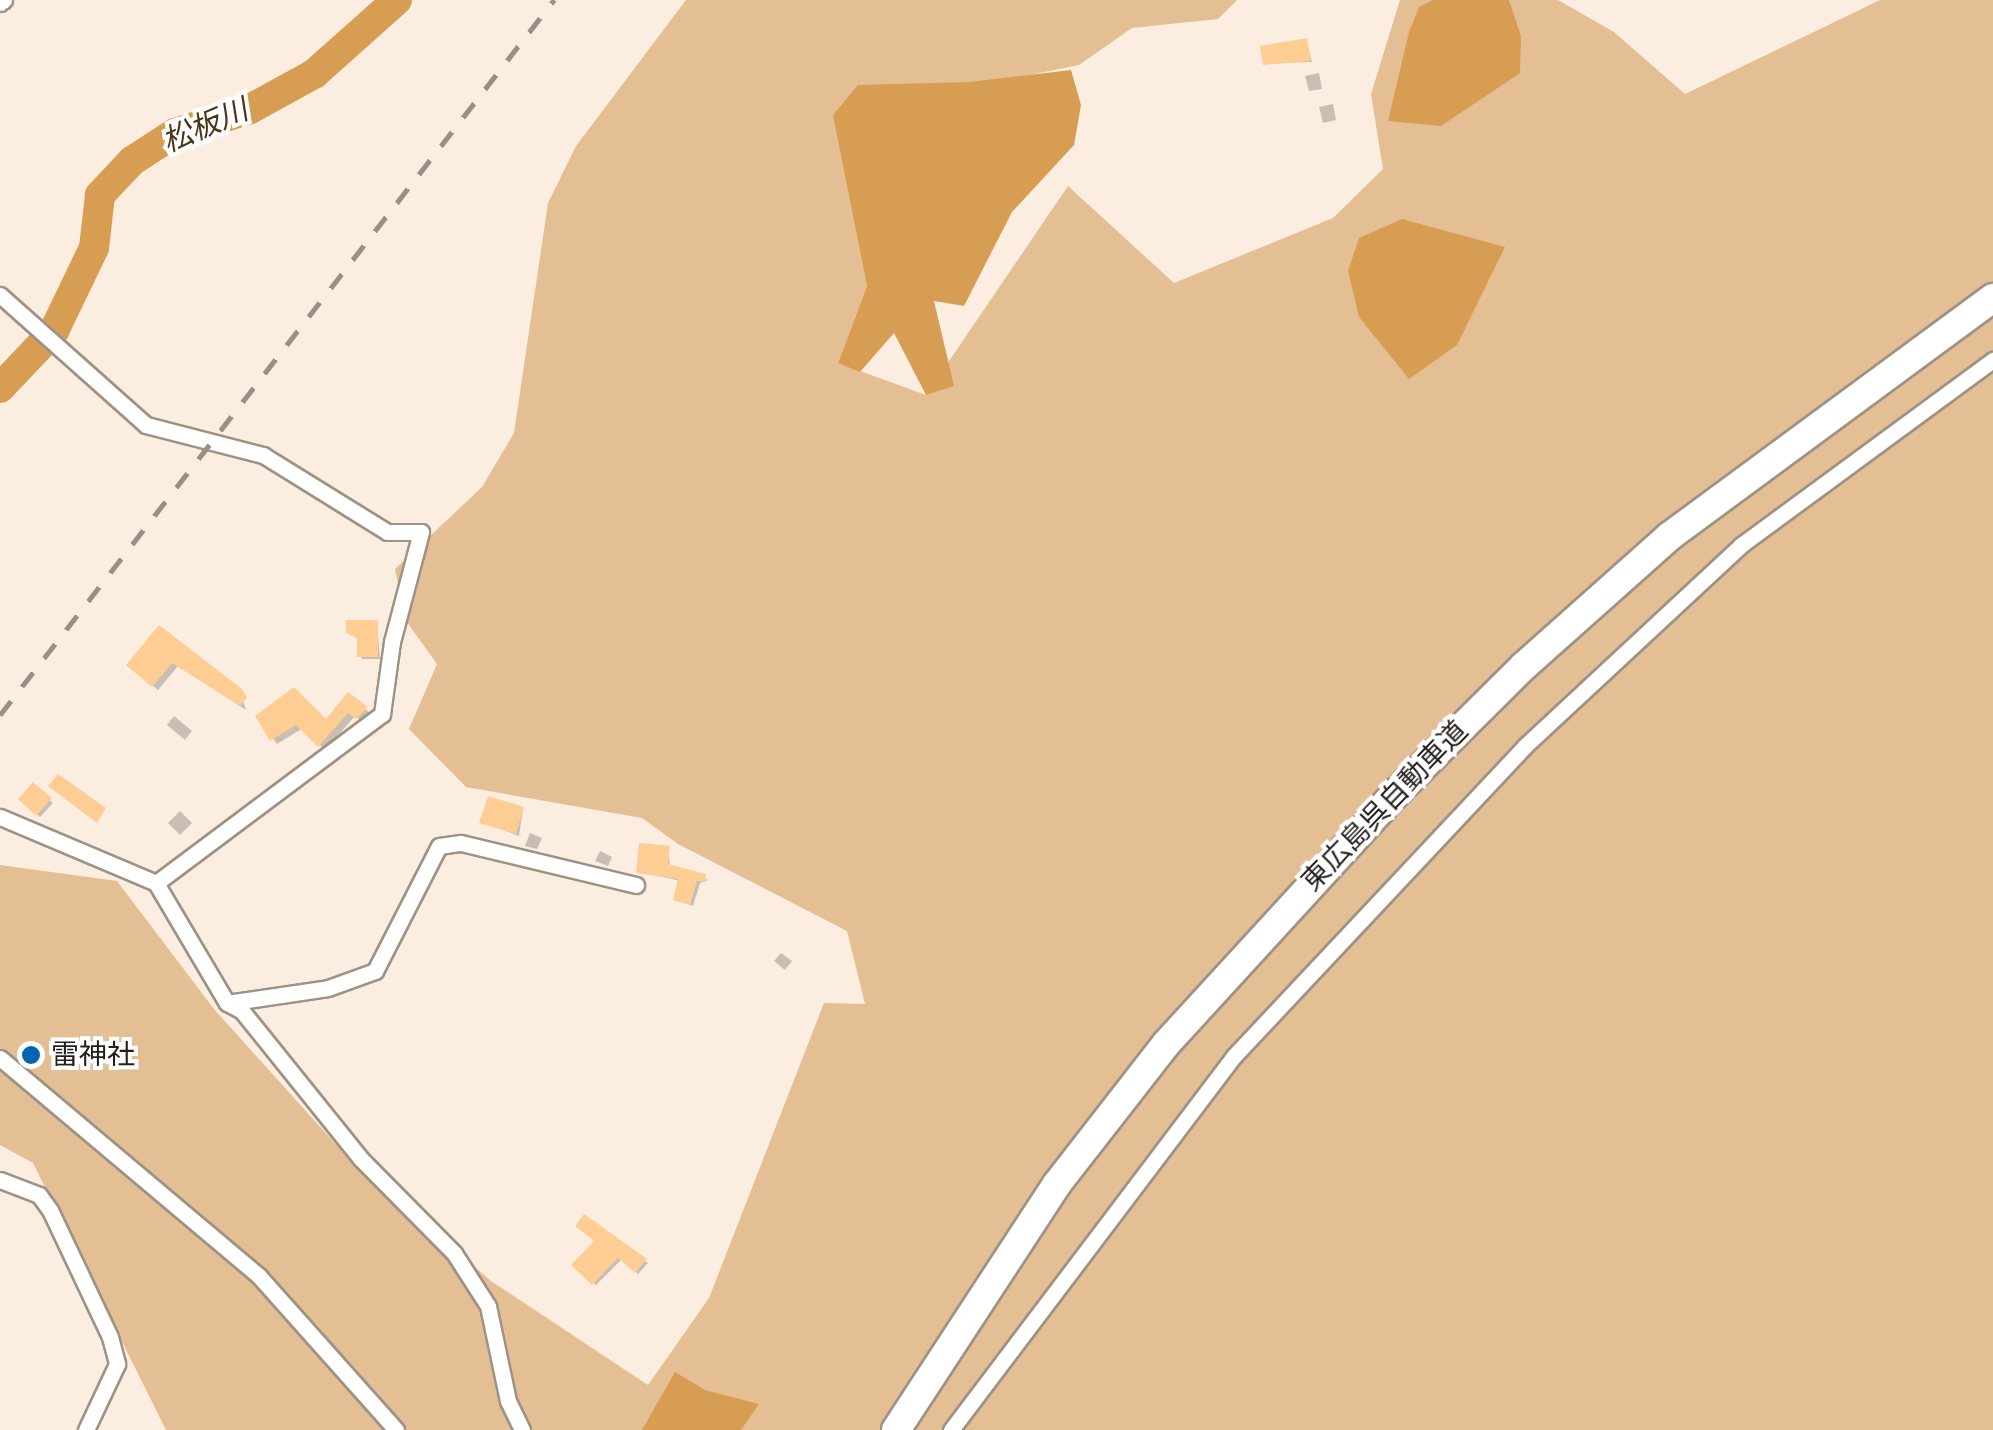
<!DOCTYPE html>
<meta charset="utf-8">
<style>
body{margin:0}
#map{position:relative;width:1993px;height:1430px;overflow:hidden;background:#fbeee0;font-family:"DM Sans","Noto Sans JP",sans-serif}
div>[style]{position:absolute}
.green>*{inset:0;background:#e4bf94}
.water>*{inset:0;background:#d79d53}
.shadow>*{inset:0;background:#0003}
.river>*{height:30px;margin:-15px;padding:0 15px;transform-origin:15px;border-radius:15px;background:#d79d53}
.building>*{inset:0;background:#fecd94}
.roads{filter:drop-shadow(2px 0 #9e9285) drop-shadow(-2px 0 #9e9285) drop-shadow(0 2px #9e9285) drop-shadow(0 -2px #9e9285)}
.street>*{height:15px;margin:-7.5px;padding:0 7.5px;transform-origin:7.5px;border-radius:7.5px;background:#fff}
.highway>*{height:28px;margin:-14px;padding:0 14px;transform-origin:14px;border-radius:14px;background:#fff}
.rail>*{height:5px;margin-top:-2.5px;transform-origin:0;background:repeating-linear-gradient(90deg,#998f85 0 18px,transparent 0 36px)}
.dots>*{width:28px;height:28px;translate:-50% -50%;box-sizing:border-box;border:5px solid #fff;border-radius:50%}
span{translate:-50% -50%;white-space:nowrap;text-align:center;line-height:1.15;-webkit-text-stroke:8px #fff;paint-order:stroke}
.street-label{font-size:28px;color:#241f1a}
.poi-label{font-size:28px;color:#241f1a}
.left{translate:0 -50%;text-align:left}
.water-label{font-size:30px;color:#4d3415;font-style:italic}
</style>
<div id="map">
<div class="green">
<i style="clip-path:polygon(686px 0,1237px 0,1218px 19px,1132px 28px,1079px 65px,834px 115px,867px 286px,838px 363px,926px 395px,1068px 186px,1174px 283px,1333px 218px,1383px 169px,1371px 94px,1400px 0,1558px 0,1614px 32px,1685px 94px,1880px 0,1993px 0,1993px 1430px,166px 1430px,33px 1163px,0 1145px,0 865px,117px 881px,214px 1009px,341px 1150px,491px 1281px,648px 1385px,709px 1298px,824px 1003px,865px 1004px,847px 931px,678px 844px,642px 818px,466px 787px,409px 729px,437px 664px,406px 621px,395px 569px,482px 487px,514px 433px,548px 203px,576px 146px)"></i>
</div>
<div class="water">
<i style="clip-path:polygon(1433px 0,1509px 0,1521px 36px,1520px 73px,1441px 126px,1388px 121px,1409px 32px,1419px 7px)"></i>
<i style="clip-path:polygon(1071px 70px,1081px 105px,1074px 145px,1012px 212px,964px 306px,934px 301px,954px 386px,926px 395px,894px 333px,860px 372px,838px 363px,867px 286px,833px 115px,858px 85px,970px 82px)"></i>
<i style="clip-path:polygon(1402px 219px,1505px 247px,1457px 345px,1409px 379px,1359px 317px,1348px 271px,1359px 238px)"></i>
<i style="clip-path:polygon(675px 1372px,705px 1390px,759px 1404px,741px 1430px,642px 1430px)"></i>
</div>
<div class="shadow">
<i style="clip-path:polygon(1306px 41px,1312px 62px,1266px 63px)"></i>
<i style="clip-path:polygon(1319px 73px,1322px 89px,1309px 91px,1305px 76px)"></i>
<i style="clip-path:polygon(1333px 104px,1336px 120px,1323px 123px,1319px 107px)"></i>
<i style="clip-path:polygon(377px 623px,380px 659px,362px 659px,359px 639px,348px 632px)"></i>
<i style="clip-path:polygon(160px 628px,240px 690px,246px 710px,178px 666px,158px 690px,134px 670px)"></i>
<i style="clip-path:polygon(348px 695px,371px 714px,363px 722px,355px 716px,325px 750px,303px 728px,277px 744px,258px 716px,327px 723px)"></i>
<i style="clip-path:polygon(174px 716px,192px 731px,185px 740px,167px 725px)"></i>
<i style="clip-path:polygon(33px 785px,53px 803px,40px 817px,21px 799px)"></i>
<i style="clip-path:polygon(523px 809px,519px 836px,482px 822px)"></i>
<i style="clip-path:polygon(180px 811px,192px 823px,180px 835px,168px 823px)"></i>
<i style="clip-path:polygon(530px 833px,542px 838px,537px 849px,525px 846px)"></i>
<i style="clip-path:polygon(668px 848px,670px 867px,708px 880px,700px 883px,693px 906px,675px 899px,681px 881px,639px 872px)"></i>
<i style="clip-path:polygon(600px 851px,612px 857px,608px 866px,595px 861px)"></i>
<i style="clip-path:polygon(781px 953px,792px 961px,785px 970px,774px 961px)"></i>
<i style="clip-path:polygon(585px 1218px,648px 1263px,638px 1274px,622px 1259px,596px 1285px,575px 1265px,598px 1242px)"></i>
</div>
<div class="river">
<i style="left:0;top:388px;width:79px;rotate:-46.5deg"></i>
<i style="left:54px;top:331px;width:92px;rotate:-64.3deg"></i>
<i style="left:94px;top:248px;width:53px;rotate:-83.5deg"></i>
<i style="left:100px;top:195px;width:47px;rotate:-46.7deg"></i>
<i style="left:132px;top:161px;width:51px;rotate:-33.1deg"></i>
<i style="left:175px;top:133px;width:79px;rotate:-17.7deg"></i>
<i style="left:250px;top:109px;width:73px;rotate:-28.7deg"></i>
<i style="left:314px;top:74px;width:111px;rotate:-41.7deg"></i>
</div>
<div class="building">
<i style="clip-path:polygon(1307px 38px,1311px 61px,1263px 65px,1260px 46px)"></i>
<i style="clip-path:polygon(346px 620px,378px 620px,378px 657px,357px 657px,357px 638px,346px 633px)"></i>
<i style="clip-path:polygon(159px 625px,242px 689px,247px 698px,240px 706px,172px 663px,152px 687px,126px 665px)"></i>
<i style="clip-path:polygon(294px 687px,326px 719px,348px 692px,368px 707px,356px 719px,348px 713px,318px 747px,296px 725px,270px 741px,255px 716px)"></i>
<i style="clip-path:polygon(58px 774px,106px 808px,97px 823px,48px 786px)"></i>
<i style="clip-path:polygon(33px 782px,52px 798px,36px 816px,18px 799px)"></i>
<i style="clip-path:polygon(488px 796px,524px 807px,516px 834px,479px 823px)"></i>
<i style="clip-path:polygon(639px 843px,670px 846px,668px 864px,706px 874px,705px 882px,697px 881px,690px 905px,673px 900px,678px 879px,636px 873px)"></i>
<i style="clip-path:polygon(584px 1214px,647px 1259px,635px 1273px,618px 1258px,592px 1285px,571px 1265px,594px 1241px,575px 1226px)"></i>
</div>
<div class="roads">
<div class="street">
<i style="left:0;top:3px;width:5px;rotate:-37deg"></i>
<i style="left:0;top:295px;width:195px;rotate:41.7deg"></i>
<i style="left:146px;top:425px;width:121px;rotate:14.4deg"></i>
<i style="left:263px;top:455px;width:146px;rotate:31.8deg"></i>
<i style="left:387px;top:532px;width:34px"></i>
<i style="left:421px;top:532px;width:114px;rotate:104.8deg"></i>
<i style="left:392px;top:642px;width:73px;rotate:97.9deg"></i>
<i style="left:382px;top:714px;width:282px;rotate:143.2deg"></i>
<i style="left:0;top:817px;width:169px;rotate:22.9deg"></i>
<i style="left:156px;top:883px;width:139px;rotate:59.4deg"></i>
<i style="left:227px;top:1003px;width:17px;rotate:28deg"></i>
<i style="left:242px;top:1011px;width:189px;rotate:51.2deg"></i>
<i style="left:360px;top:1158px;width:134px;rotate:45.3deg"></i>
<i style="left:454px;top:1253px;width:63px;rotate:57.3deg"></i>
<i style="left:488px;top:1306px;width:97px;rotate:78.1deg"></i>
<i style="left:508px;top:1401px;width:32px;rotate:64deg"></i>
<i style="left:227px;top:1003px;width:102px;rotate:-8.4deg"></i>
<i style="left:328px;top:988px;width:50px;rotate:-19.9deg"></i>
<i style="left:375px;top:971px;width:140px;rotate:-62.9deg"></i>
<i style="left:439px;top:846px;width:22px;rotate:-8deg"></i>
<i style="left:461px;top:843px;width:180px;rotate:13.5deg"></i>
<i style="left:0;top:1058px;width:339px;rotate:40.1deg"></i>
<i style="left:259px;top:1276px;width:206px;rotate:48.3deg"></i>
<i style="left:0;top:1180px;width:42px;rotate:21deg"></i>
<i style="left:39px;top:1195px;width:19px;rotate:54deg"></i>
<i style="left:50px;top:1210px;width:140px;rotate:64.7deg"></i>
<i style="left:110px;top:1337px;width:28px;rotate:75deg"></i>
<i style="left:117px;top:1364px;width:73px;rotate:115.2deg"></i>
<i style="left:951px;top:1430px;width:469px;rotate:-52.9deg"></i>
<i style="left:1234px;top:1056px;width:425px;rotate:-46.8deg"></i>
<i style="left:1525px;top:746px;width:295px;rotate:-42.9deg"></i>
<i style="left:1741px;top:545px;width:313px;rotate:-36.3deg"></i>
</div>
<div class="highway">
<i style="left:896px;top:1430px;width:294px;rotate:-56.8deg"></i>
<i style="left:1057px;top:1184px;width:177px;rotate:-52.1deg"></i>
<i style="left:1166px;top:1044px;width:343px;rotate:-47.5deg"></i>
<i style="left:1398px;top:791px;width:177px;rotate:-44.8deg"></i>
<i style="left:1524px;top:666px;width:195px;rotate:-41.7deg"></i>
<i style="left:1670px;top:536px;width:401px;rotate:-36.4deg"></i>
</div>
</div>
<div class="rail">
<i style="left:0;top:715px;width:905px;rotate:-52.23deg"></i>
</div>
<div class="dots">
<i style="left:31px;top:1055px;background:#0064b0"></i>
</div>
<div class="street-label">
<span style="left:1385px;top:806px;rotate:-46deg">東広島呉自動車道</span>
</div>
<div class="poi-label">
<span class="left" style="left:51px;top:1055px">雷神社</span>
</div>
<div class="water-label">
<span style="left:205px;top:126px;rotate:-23deg">松板川</span>
</div>
</div>
